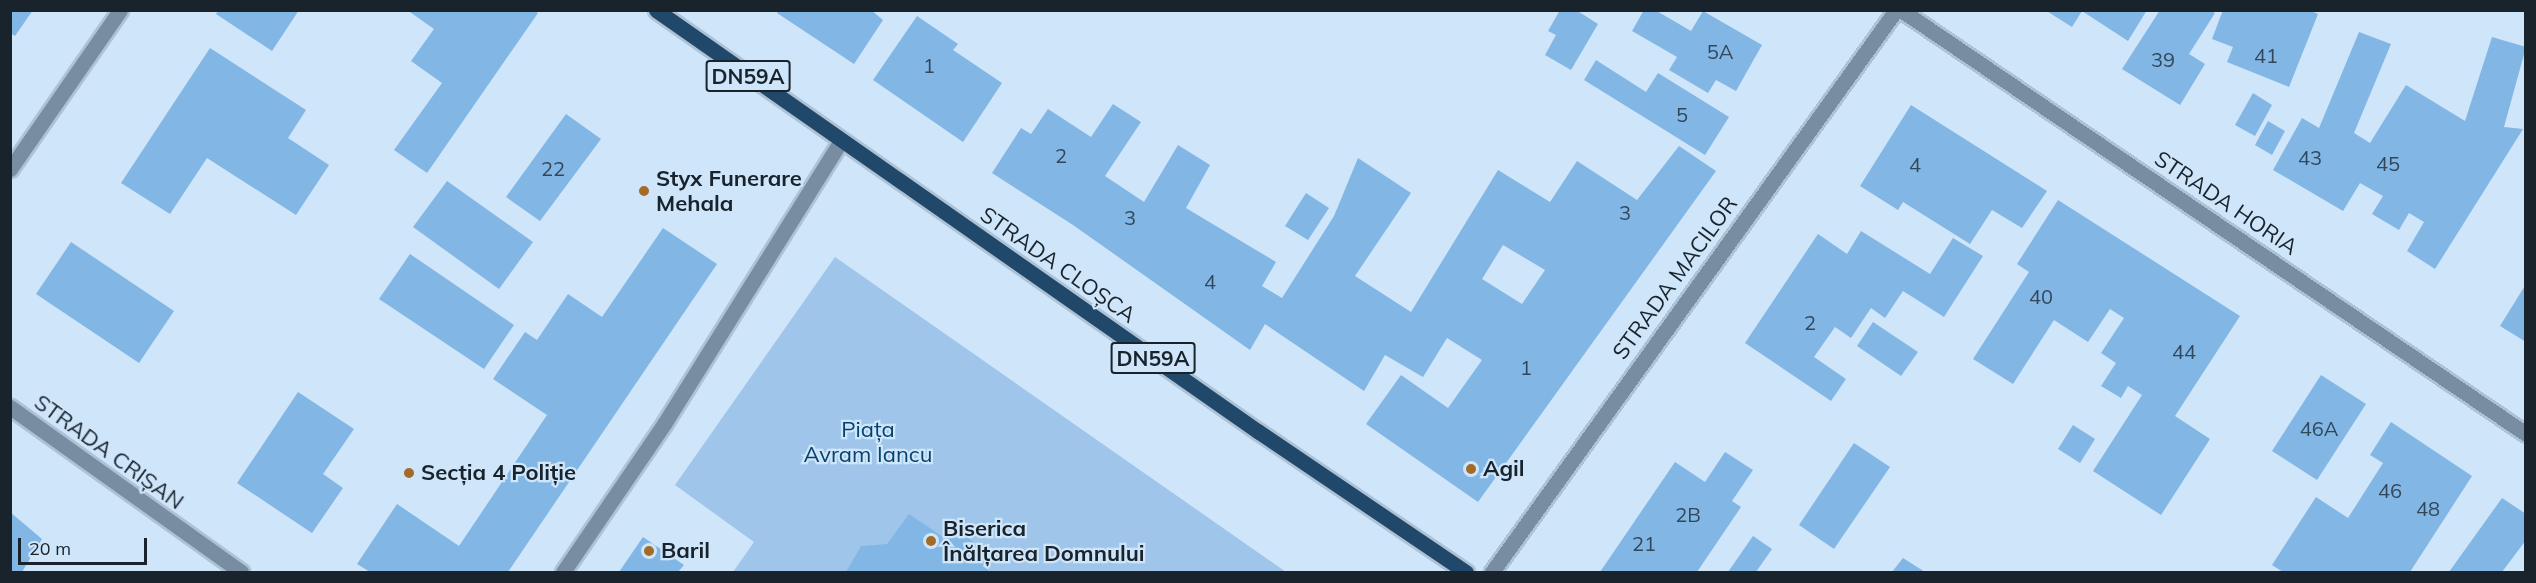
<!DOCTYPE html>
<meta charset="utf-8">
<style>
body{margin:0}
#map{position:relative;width:2536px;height:583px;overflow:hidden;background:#cfe5fa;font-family:Mulish,sans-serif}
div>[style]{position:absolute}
.green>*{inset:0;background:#9fc6ea}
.building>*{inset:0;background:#82b6e5}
.roads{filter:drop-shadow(2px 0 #aec2d5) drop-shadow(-2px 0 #aec2d5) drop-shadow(0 2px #aec2d5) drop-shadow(0 -2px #aec2d5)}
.minor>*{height:15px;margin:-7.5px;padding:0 7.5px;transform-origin:7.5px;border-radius:7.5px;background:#788da2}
.primary>*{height:15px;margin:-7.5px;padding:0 7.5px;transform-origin:7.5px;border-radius:7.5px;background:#1f486a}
.dots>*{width:16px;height:16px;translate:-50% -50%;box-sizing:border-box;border:3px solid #cfe5fa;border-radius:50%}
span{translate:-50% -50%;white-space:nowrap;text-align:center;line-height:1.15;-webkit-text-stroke:4.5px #cfe5fa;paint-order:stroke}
.number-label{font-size:20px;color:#32485a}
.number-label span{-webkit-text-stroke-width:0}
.shield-label span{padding:2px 4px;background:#cfe5fa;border:2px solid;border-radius:4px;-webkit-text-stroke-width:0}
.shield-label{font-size:21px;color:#18232c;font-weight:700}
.poi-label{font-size:22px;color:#18232c;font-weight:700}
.left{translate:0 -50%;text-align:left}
.street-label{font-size:22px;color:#18232c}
.park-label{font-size:22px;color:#05436e}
.frame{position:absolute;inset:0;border:12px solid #18232c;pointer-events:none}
.scale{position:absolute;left:18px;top:538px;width:129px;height:27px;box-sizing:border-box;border:3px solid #18232c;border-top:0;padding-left:8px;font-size:18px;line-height:21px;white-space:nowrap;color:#18232c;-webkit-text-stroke:4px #cfe5fa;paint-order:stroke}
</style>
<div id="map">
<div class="green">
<i style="clip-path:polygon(835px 257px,1286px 572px,733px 572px,754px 542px,675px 485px)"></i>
</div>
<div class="building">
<i style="clip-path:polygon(10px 10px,33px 10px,15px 36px,10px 33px)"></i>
<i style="clip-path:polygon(219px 10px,299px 10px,272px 51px,216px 14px)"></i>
<i style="clip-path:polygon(407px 10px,534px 10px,538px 13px,427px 173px,394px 150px,442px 83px,411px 61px,434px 29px)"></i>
<i style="clip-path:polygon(779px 10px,871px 10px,883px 20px,854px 64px,777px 13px)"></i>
<i style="clip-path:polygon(1560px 10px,1576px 10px,1598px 24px,1571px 70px,1545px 55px,1556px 35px,1548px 31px)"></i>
<i style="clip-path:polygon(1644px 10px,1655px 10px,1691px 31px,1703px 11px,1762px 45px,1736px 91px,1716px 80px,1708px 93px,1669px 70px,1677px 57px,1632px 31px)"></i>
<i style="clip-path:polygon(2045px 10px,2147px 10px,2128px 41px,2082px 11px,2072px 27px)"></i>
<i style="clip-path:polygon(2160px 10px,2210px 10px,2215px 13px,2189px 54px,2205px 64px,2180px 105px,2122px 69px)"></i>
<i style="clip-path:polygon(2223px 10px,2309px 10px,2318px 14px,2289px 87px,2227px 62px,2233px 47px,2212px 39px)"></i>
<i style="clip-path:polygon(917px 16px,958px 44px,953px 50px,1002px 83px,963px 142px,873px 80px)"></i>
<i style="clip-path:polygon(2359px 32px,2391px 44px,2354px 133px,2370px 143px,2406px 85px,2465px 121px,2492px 37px,2526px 47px,2504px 127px,2523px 129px,2435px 269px,2407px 251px,2424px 222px,2409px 213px,2399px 230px,2372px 214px,2383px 196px,2360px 183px,2343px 211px,2273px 170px,2302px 118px,2319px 128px)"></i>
<i style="clip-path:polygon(210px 48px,306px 110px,288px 138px,329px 165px,296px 215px,207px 158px,170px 214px,121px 183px)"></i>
<i style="clip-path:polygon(1596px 60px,1646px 92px,1658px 73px,1729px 117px,1705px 155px,1584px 80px)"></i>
<i style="clip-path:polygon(2253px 93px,2272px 105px,2255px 136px,2235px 125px)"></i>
<i style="clip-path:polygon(evenodd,1113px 104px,1141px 122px,1105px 176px,1144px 202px,1178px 145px,1210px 165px,1186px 208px,1276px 262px,1262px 286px,1282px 298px,1334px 216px,1358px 158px,1411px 193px,1355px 276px,1411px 312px,1498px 170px,1550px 202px,1577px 161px,1637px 200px,1679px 146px,1716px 171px,1478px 502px,1366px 424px,1401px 375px,1448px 408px,1482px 360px,1447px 338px,1423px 377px,1385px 355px,1364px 391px,1265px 324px,1250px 350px,1073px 225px,992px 173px,1021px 128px,1031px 134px,1048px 109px,1091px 137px,1113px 104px,1503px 245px,1545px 270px,1522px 304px,1482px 279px,1503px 245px)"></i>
<i style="clip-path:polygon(1911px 105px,2047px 191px,2022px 228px,1992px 210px,1970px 244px,1903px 202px,1898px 210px,1860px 186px)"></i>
<i style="clip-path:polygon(566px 114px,601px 139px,540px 221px,506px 197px)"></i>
<i style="clip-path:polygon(2268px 121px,2285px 131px,2272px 155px,2255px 145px)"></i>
<i style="clip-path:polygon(447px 181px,533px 242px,499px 289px,413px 227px)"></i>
<i style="clip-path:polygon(1306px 193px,1329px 208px,1308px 240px,1285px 226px)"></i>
<i style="clip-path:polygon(2058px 200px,2240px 316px,2175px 416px,2210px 439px,2161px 515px,2093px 471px,2142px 395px,2128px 386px,2121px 398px,2101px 386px,2116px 363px,2101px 353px,2124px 318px,2110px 309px,2088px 342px,2054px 320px,2013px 384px,1973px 359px,2029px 272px,2017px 264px)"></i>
<i style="clip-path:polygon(663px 228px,717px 264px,508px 572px,370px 572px,357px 564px,397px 504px,459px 546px,547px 415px,493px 379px,525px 332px,537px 340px,568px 294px,602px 317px)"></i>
<i style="clip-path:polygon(1861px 231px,1930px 274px,1953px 238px,1983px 256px,1944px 317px,1903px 291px,1885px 318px,1871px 308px,1851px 338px,1835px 327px,1814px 357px,1846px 379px,1831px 401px,1745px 343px,1818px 234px,1847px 254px)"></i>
<i style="clip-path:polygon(71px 242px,174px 311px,139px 363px,36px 294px)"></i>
<i style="clip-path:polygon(410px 254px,514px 325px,484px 369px,379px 299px)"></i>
<i style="clip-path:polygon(2526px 284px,2526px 342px,2500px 326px)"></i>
<i style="clip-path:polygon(1873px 322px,1918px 352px,1901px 376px,1857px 346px)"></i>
<i style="clip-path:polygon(2321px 375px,2366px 404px,2317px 480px,2272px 451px)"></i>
<i style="clip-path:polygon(298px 392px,354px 429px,323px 474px,343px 488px,312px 533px,237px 483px)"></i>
<i style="clip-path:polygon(2391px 422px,2472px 476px,2410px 572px,2283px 572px,2272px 565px,2316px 497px,2348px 518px,2383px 463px,2370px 455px)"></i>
<i style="clip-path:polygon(2073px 425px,2095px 439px,2080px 463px,2058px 449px)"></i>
<i style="clip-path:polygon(1854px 443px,1890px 467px,1834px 549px,1799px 525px)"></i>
<i style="clip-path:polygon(1725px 452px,1753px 470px,1732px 501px,1741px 507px,1697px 572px,1600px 572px,1675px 462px,1705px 482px)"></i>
<i style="clip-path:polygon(2502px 498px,2526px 514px,2526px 540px,2502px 572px,2449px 572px)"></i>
<i style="clip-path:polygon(10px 512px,42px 539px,22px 572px,10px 572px)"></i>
<i style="clip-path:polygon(909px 514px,946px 539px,961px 533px,988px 552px,988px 572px,846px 572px,861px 546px,887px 544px)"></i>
<i style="clip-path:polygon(1753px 536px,1772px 549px,1756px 572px,1728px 572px)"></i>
<i style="clip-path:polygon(643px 537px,684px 565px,678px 572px,619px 572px)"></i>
<i style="clip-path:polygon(1903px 558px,1925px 572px,1892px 572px)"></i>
</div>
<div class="roads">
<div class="minor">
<i style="left:1901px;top:10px;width:755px;rotate:34.15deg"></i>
<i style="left:10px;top:169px;width:193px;rotate:-55.3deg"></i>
<i style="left:10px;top:407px;width:284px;rotate:35.5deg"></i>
<i style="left:563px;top:572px;width:179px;rotate:-55.7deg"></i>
<i style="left:664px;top:424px;width:334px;rotate:-58deg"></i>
<i style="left:1492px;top:572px;width:692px;rotate:-54.29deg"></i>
</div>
<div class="primary">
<i style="left:656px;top:10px;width:736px;rotate:34.99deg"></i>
<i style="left:1259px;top:432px;width:250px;rotate:34.1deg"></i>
</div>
</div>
<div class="dots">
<i style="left:644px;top:191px;background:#a36b28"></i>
<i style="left:1471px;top:469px;background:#a36b28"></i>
<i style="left:409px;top:473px;background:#a36b28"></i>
<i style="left:931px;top:541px;background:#a36b28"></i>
<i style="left:649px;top:551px;background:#a36b28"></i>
</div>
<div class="number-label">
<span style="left:1720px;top:51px">5A</span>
<span style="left:2266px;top:55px">41</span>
<span style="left:2163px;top:59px">39</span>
<span style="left:929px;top:65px">1</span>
<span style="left:1682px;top:114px">5</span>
<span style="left:1061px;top:155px">2</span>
<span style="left:2310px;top:157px">43</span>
<span style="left:2388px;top:163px">45</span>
<span style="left:1915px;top:164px">4</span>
<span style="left:553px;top:168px">22</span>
<span style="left:1625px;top:212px">3</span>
<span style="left:1130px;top:217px">3</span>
<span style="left:1210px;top:281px">4</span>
<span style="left:2041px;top:296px">40</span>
<span style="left:1810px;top:322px">2</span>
<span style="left:2184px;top:351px">44</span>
<span style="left:1526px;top:367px">1</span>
<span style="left:2319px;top:428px">46A</span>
<span style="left:2390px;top:490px">46</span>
<span style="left:2428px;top:508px">48</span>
<span style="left:1688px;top:514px">2B</span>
<span style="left:1644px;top:543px">21</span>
</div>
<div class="shield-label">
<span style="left:748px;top:76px">DN59A</span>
<span style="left:1153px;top:358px">DN59A</span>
</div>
<div class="poi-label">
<span class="left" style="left:656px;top:191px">Styx Funerare<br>Mehala</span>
<span class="left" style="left:1483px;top:469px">Agil</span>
<span class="left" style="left:421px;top:473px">Secția 4 Poliție</span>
<span class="left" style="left:943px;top:541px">Biserica<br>Înălțarea Domnului</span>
<span class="left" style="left:661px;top:551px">Baril</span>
</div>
<div class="street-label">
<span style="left:2226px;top:203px;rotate:34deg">STRADA HORIA</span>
<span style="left:1058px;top:265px;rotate:35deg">STRADA CLOȘCA</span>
<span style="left:1675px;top:278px;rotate:-54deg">STRADA MACILOR</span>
<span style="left:109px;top:452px;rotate:36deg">STRADA CRIȘAN</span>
</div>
<div class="park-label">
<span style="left:868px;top:442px">Piața<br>Avram Iancu</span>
</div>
<div class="frame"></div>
<div class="scale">20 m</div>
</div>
